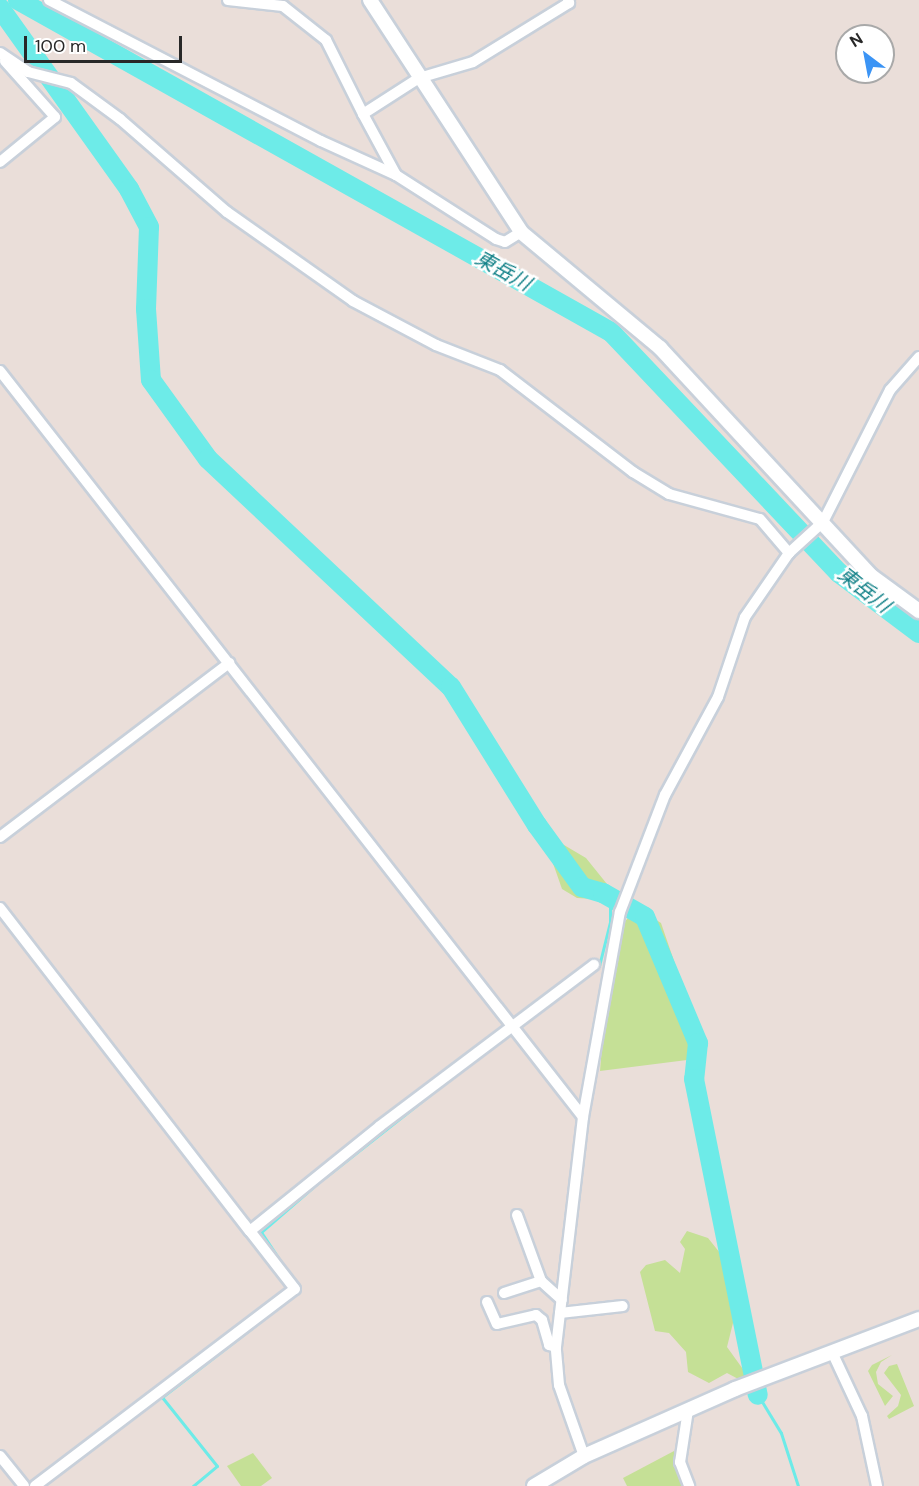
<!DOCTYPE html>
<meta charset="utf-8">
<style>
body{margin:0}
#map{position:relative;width:919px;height:1486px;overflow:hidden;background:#eaded9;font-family:"DM Sans","Noto Sans JP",sans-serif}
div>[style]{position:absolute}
.green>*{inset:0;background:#c5e096}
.stream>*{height:3px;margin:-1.5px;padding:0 1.5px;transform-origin:1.5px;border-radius:1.5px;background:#6debe8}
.river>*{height:20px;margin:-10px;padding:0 10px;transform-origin:10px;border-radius:10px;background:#6debe8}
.roads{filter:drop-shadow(2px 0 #c8d0da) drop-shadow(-2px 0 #c8d0da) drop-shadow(0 2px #c8d0da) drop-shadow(0 -2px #c8d0da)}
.minor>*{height:10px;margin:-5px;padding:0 5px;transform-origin:5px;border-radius:5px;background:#fff}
.tertiary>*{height:14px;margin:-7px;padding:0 7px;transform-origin:7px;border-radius:7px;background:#fff}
span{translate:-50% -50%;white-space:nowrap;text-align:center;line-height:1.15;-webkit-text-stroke:5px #fff;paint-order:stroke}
.water-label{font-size:20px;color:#108087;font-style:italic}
.north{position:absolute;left:835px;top:24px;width:60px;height:60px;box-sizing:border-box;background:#fff;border:2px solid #a9a9a9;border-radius:50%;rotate:328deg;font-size:16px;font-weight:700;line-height:24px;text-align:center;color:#282828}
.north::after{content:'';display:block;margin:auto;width:21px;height:27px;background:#3b94f5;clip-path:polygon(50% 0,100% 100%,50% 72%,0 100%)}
.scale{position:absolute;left:24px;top:36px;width:158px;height:27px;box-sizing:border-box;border:3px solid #282828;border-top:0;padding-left:8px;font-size:18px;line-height:21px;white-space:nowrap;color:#282828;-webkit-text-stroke:4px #fff;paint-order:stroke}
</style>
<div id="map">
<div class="green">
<i style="clip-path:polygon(542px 832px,586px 858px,615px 894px,661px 923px,697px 1028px,687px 1060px,600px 1071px,611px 938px,633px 912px,610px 900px,577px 898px,562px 889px)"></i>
<i style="clip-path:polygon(687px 1231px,708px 1238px,720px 1253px,735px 1315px,727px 1347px,745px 1372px,746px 1379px,742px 1381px,727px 1373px,709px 1383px,688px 1372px,686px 1352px,669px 1333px,655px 1331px,640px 1272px,646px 1265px,665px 1260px,680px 1273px,685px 1249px,680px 1242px)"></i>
<i style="clip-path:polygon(892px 1355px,881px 1362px,876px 1372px,878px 1384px,893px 1396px,885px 1406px,868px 1371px,872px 1365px)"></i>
<i style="clip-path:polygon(897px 1364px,914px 1406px,889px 1419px,887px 1416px,898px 1406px,901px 1395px,884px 1373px,889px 1366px)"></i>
<i style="clip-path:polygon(674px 1451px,682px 1486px,627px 1486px,623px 1478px)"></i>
<i style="clip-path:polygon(253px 1453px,272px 1478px,261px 1486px,241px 1486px,227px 1466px)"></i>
</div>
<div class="stream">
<i style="left:599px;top:966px;width:45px;rotate:-76deg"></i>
<i style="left:610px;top:922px;width:15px;rotate:-90deg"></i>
<i style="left:324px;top:1178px;width:137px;rotate:-38.2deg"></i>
<i style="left:299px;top:1289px;width:69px;rotate:-123.7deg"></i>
<i style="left:261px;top:1232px;width:77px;rotate:-40.8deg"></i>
<i style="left:758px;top:1395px;width:44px;rotate:58.8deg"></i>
<i style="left:781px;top:1433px;width:56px;rotate:72.2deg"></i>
<i style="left:193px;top:1486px;width:31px;rotate:-40deg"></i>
<i style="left:217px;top:1466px;width:88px;rotate:-128.6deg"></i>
<i style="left:162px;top:1397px;width:126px;rotate:-37.6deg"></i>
</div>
<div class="river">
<i style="left:18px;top:0;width:680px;rotate:29.24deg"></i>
<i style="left:611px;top:332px;width:332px;rotate:46.6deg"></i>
<i style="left:839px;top:573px;width:100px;rotate:36.9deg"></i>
<i style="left:0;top:8px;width:222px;rotate:54.5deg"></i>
<i style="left:129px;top:189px;width:43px;rotate:62.2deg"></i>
<i style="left:149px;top:227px;width:82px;rotate:92.1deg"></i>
<i style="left:146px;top:309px;width:71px;rotate:86deg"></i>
<i style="left:151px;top:380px;width:97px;rotate:54.2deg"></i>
<i style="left:208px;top:459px;width:333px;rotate:43.2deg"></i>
<i style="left:451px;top:687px;width:163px;rotate:58.1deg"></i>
<i style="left:537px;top:825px;width:77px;rotate:54deg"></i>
<i style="left:582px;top:887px;width:22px;rotate:16deg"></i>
<i style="left:603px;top:893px;width:48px;rotate:29.7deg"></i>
<i style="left:645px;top:917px;width:137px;rotate:67.2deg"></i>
<i style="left:698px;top:1043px;width:36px;rotate:96deg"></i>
<i style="left:694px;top:1079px;width:322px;rotate:78.6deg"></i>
</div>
<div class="roads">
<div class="minor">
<i style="left:49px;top:0;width:306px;rotate:27.4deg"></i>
<i style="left:321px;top:141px;width:82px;rotate:24.4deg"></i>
<i style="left:396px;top:175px;width:119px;rotate:32.6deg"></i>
<i style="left:496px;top:239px;width:9px;rotate:18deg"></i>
<i style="left:505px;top:242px;width:19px;rotate:-32deg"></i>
<i style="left:228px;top:0;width:55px;rotate:6.2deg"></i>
<i style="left:283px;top:6px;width:55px;rotate:38.3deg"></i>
<i style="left:326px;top:40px;width:83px;rotate:63.4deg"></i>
<i style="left:0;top:53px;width:34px;rotate:34deg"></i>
<i style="left:28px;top:72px;width:44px;rotate:14.3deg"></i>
<i style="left:71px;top:83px;width:61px;rotate:36.3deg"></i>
<i style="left:120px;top:119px;width:142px;rotate:41deg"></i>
<i style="left:227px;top:212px;width:154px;rotate:35.2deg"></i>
<i style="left:353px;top:301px;width:94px;rotate:27.9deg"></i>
<i style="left:436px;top:345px;width:69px;rotate:21.3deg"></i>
<i style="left:500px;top:370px;width:168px;rotate:37.5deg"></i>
<i style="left:633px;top:472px;width:42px;rotate:31.4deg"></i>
<i style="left:669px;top:494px;width:94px;rotate:15.4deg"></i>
<i style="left:760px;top:519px;width:45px;rotate:49.5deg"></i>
<i style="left:0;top:162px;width:71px;rotate:-39.3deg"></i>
<i style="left:55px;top:117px;width:75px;rotate:-131.8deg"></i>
<i style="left:396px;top:175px;width:69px;rotate:-118.4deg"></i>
<i style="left:363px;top:114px;width:67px;rotate:-32.7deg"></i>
<i style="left:419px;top:78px;width:56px;rotate:-16.5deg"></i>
<i style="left:473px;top:62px;width:113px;rotate:-31.6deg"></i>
<i style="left:569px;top:3px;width:3px;rotate:-108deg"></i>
<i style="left:0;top:371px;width:947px;rotate:51.99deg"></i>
<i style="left:0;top:837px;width:288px;rotate:-37.2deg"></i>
<i style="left:0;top:908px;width:408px;rotate:52.3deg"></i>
<i style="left:517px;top:1215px;width:70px;rotate:70deg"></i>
<i style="left:541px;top:1281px;width:28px;rotate:42deg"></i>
<i style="left:504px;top:1293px;width:39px;rotate:-18deg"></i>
<i style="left:487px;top:1302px;width:24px;rotate:66deg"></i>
<i style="left:497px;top:1324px;width:40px;rotate:-13deg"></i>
<i style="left:536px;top:1315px;width:8px;rotate:40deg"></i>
<i style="left:542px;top:1320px;width:26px;rotate:74deg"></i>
<i style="left:549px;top:1345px;width:7px;rotate:16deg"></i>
<i style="left:560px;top:1313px;width:63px;rotate:-6.3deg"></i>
<i style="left:832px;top:1352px;width:71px;rotate:64.9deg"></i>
<i style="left:862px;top:1416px;width:72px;rotate:77.9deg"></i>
<i style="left:688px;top:1410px;width:53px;rotate:98.7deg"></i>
<i style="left:680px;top:1462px;width:26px;rotate:69deg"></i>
<i style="left:0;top:1456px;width:38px;rotate:51deg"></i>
<i style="left:584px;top:1456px;width:75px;rotate:-109.4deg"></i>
<i style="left:559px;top:1385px;width:38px;rotate:-95deg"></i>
<i style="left:556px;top:1347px;width:232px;rotate:-83.3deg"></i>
<i style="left:583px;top:1117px;width:208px;rotate:-79.8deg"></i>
<i style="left:620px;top:912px;width:125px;rotate:-69deg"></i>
<i style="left:665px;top:795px;width:111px;rotate:-61.6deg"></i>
<i style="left:718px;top:697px;width:84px;rotate:-71.4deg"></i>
<i style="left:745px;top:617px;width:78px;rotate:-55.5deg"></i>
<i style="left:789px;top:553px;width:46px;rotate:-42.4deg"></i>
<i style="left:823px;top:522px;width:148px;rotate:-63.1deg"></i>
<i style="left:890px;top:390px;width:44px;rotate:-48.7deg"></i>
<i style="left:35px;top:1486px;width:326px;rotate:-37.2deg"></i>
<i style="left:295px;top:1289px;width:73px;rotate:-127.8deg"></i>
<i style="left:250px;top:1231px;width:167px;rotate:-38.9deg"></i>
<i style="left:380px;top:1126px;width:268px;rotate:-37deg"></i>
</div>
<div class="tertiary">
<i style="left:370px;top:0;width:277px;rotate:56.9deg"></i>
<i style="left:521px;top:232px;width:181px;rotate:39.8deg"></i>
<i style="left:660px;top:348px;width:309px;rotate:47.2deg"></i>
<i style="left:870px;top:575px;width:61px;rotate:36.3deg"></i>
<i style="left:534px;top:1486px;width:58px;rotate:-31deg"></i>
<i style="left:584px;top:1456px;width:165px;rotate:-23.9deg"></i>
<i style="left:735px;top:1389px;width:197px;rotate:-20.8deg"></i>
</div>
</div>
<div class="water-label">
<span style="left:503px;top:271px;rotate:29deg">東岳川</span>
<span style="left:864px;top:590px;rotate:38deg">東岳川</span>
</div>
<div class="north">N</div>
<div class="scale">100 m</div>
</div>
